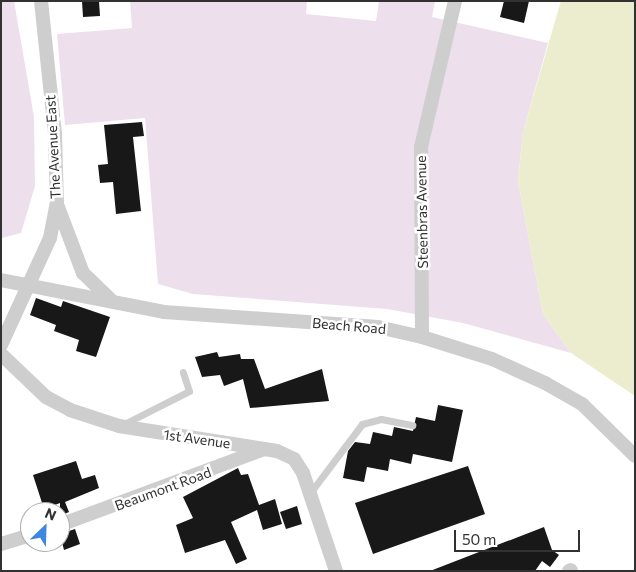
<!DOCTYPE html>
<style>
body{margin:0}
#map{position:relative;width:636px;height:572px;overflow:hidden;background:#fff;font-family:Commissioner,sans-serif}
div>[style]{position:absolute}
.green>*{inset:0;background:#ede0ec}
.water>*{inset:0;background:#ececce}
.building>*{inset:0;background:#181818}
.service>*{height:7px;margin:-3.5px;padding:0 3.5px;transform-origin:3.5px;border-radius:3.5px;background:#cecece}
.minor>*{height:14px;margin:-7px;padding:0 7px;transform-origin:7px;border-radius:7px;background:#cecece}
span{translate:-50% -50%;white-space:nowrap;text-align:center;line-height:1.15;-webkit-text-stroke:5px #fff;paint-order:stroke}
.street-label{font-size:14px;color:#313131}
.frame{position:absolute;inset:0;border:2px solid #313131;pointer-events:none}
.north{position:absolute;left:20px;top:502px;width:50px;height:50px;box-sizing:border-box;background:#fff;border:1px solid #adadad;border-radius:50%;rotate:24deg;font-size:14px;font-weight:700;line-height:20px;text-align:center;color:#313131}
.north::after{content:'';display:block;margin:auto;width:18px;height:22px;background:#3c87e0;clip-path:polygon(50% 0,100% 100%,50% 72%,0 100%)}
.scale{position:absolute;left:454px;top:530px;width:126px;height:22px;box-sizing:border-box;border:2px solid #313131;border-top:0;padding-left:6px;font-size:15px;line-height:18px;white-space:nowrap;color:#313131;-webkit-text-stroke:4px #fff;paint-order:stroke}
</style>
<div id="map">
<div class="green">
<i style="clip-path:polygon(1px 1px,14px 1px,34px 117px,35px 186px,21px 233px,2px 238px)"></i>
<i style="clip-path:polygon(130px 1px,307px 1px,306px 14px,376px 21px,379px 1px,435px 1px,432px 17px,548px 43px,523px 132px,518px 181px,543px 314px,571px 353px,463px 323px,387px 309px,193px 294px,158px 284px,145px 118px,65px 125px,57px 34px,132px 28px)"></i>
</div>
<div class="water">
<i style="clip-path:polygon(561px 1px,635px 1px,635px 396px,571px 353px,543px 314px,518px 181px,523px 132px)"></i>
</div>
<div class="building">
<i style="clip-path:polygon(82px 1px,99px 1px,100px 16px,83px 17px)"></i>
<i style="clip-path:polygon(504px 1px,529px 1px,524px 23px,500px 17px)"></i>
<i style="clip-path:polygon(142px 122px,144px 136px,133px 137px,141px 211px,116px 214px,113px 182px,100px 183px,98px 165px,108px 164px,104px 125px)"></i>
<i style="clip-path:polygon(36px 298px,61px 307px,63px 301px,110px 317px,96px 357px,76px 351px,79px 340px,54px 331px,56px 325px,30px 315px)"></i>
<i style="clip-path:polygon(217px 352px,219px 357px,240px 354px,241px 359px,254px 359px,265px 389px,322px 369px,329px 401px,250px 408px,243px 379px,224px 386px,220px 375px,202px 377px,195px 357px)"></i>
<i style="clip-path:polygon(438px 405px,463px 410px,452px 462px,413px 454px,411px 464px,390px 459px,388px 471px,367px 467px,364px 482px,343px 478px,348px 451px,355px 442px,370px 444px,373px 432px,392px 436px,394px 427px,413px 431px,416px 417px,435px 421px)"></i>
<i style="clip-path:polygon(76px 461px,82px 479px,95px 475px,99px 488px,65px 502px,69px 512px,60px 516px,60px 503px,44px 509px,33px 475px)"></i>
<i style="clip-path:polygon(468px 466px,485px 514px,373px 554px,355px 503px)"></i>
<i style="clip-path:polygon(238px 468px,241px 475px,248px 474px,259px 505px,275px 499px,282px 524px,263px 530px,257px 510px,231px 522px,247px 559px,236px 564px,225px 540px,185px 553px,176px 525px,193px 518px,183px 497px)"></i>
<i style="clip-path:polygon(297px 506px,302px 524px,286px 529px,280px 512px)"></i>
<i style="clip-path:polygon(544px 527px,552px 550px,559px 555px,550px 567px,542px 561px,535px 571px,430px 571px)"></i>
<i style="clip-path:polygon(75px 529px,80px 544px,64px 550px,60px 534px)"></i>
</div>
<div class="service">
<i style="left:122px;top:425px;width:75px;rotate:-26.9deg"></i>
<i style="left:189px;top:391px;width:20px;rotate:-108deg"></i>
<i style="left:310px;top:493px;width:86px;rotate:-53deg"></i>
<i style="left:362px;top:424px;width:20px;rotate:-15deg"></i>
<i style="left:381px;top:419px;width:32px;rotate:11deg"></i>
</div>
<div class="minor">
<i style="left:58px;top:207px;width:71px;rotate:69.3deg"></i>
<i style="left:83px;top:273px;width:39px;rotate:44deg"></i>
<i style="left:1px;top:280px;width:166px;rotate:11.1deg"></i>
<i style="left:164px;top:312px;width:215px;rotate:4deg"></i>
<i style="left:378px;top:327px;width:45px;rotate:12.8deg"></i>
<i style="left:422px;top:337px;width:73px;rotate:17.4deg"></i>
<i style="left:492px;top:359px;width:58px;rotate:24.4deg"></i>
<i style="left:545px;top:383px;width:43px;rotate:29.6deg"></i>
<i style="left:582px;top:404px;width:74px;rotate:44.5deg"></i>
<i style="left:422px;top:337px;width:190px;rotate:-90.3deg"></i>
<i style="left:421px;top:147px;width:150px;rotate:-76.9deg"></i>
<i style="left:1px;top:345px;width:118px;rotate:-65.4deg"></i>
<i style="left:50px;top:238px;width:36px;rotate:-79deg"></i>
<i style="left:57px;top:203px;width:69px;rotate:-91.7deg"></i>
<i style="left:55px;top:134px;width:134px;rotate:-96deg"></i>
<i style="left:1px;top:354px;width:62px;rotate:43.7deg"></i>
<i style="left:46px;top:397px;width:27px;rotate:28deg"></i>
<i style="left:70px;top:410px;width:52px;rotate:18.1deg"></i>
<i style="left:119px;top:426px;width:160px;rotate:9deg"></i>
<i style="left:277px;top:451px;width:19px;rotate:25deg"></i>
<i style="left:294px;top:459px;width:17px;rotate:57deg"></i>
<i style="left:303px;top:473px;width:103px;rotate:71.4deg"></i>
<i style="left:60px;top:525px;width:218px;rotate:-20.4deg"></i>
<i style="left:1px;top:544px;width:30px;rotate:-17deg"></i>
<i style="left:569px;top:571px;width:2px;rotate:-27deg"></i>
</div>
<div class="street-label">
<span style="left:53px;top:147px;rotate:-93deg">The Avenue East</span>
<span style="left:422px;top:212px;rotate:-91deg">Steenbras Avenue</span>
<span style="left:349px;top:326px;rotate:5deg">Beach Road</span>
<span style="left:197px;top:439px;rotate:8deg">1st Avenue</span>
<span style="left:163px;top:489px;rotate:-20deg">Beaumont Road</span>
</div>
<div class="frame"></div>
<div class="north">N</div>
<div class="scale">50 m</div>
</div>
